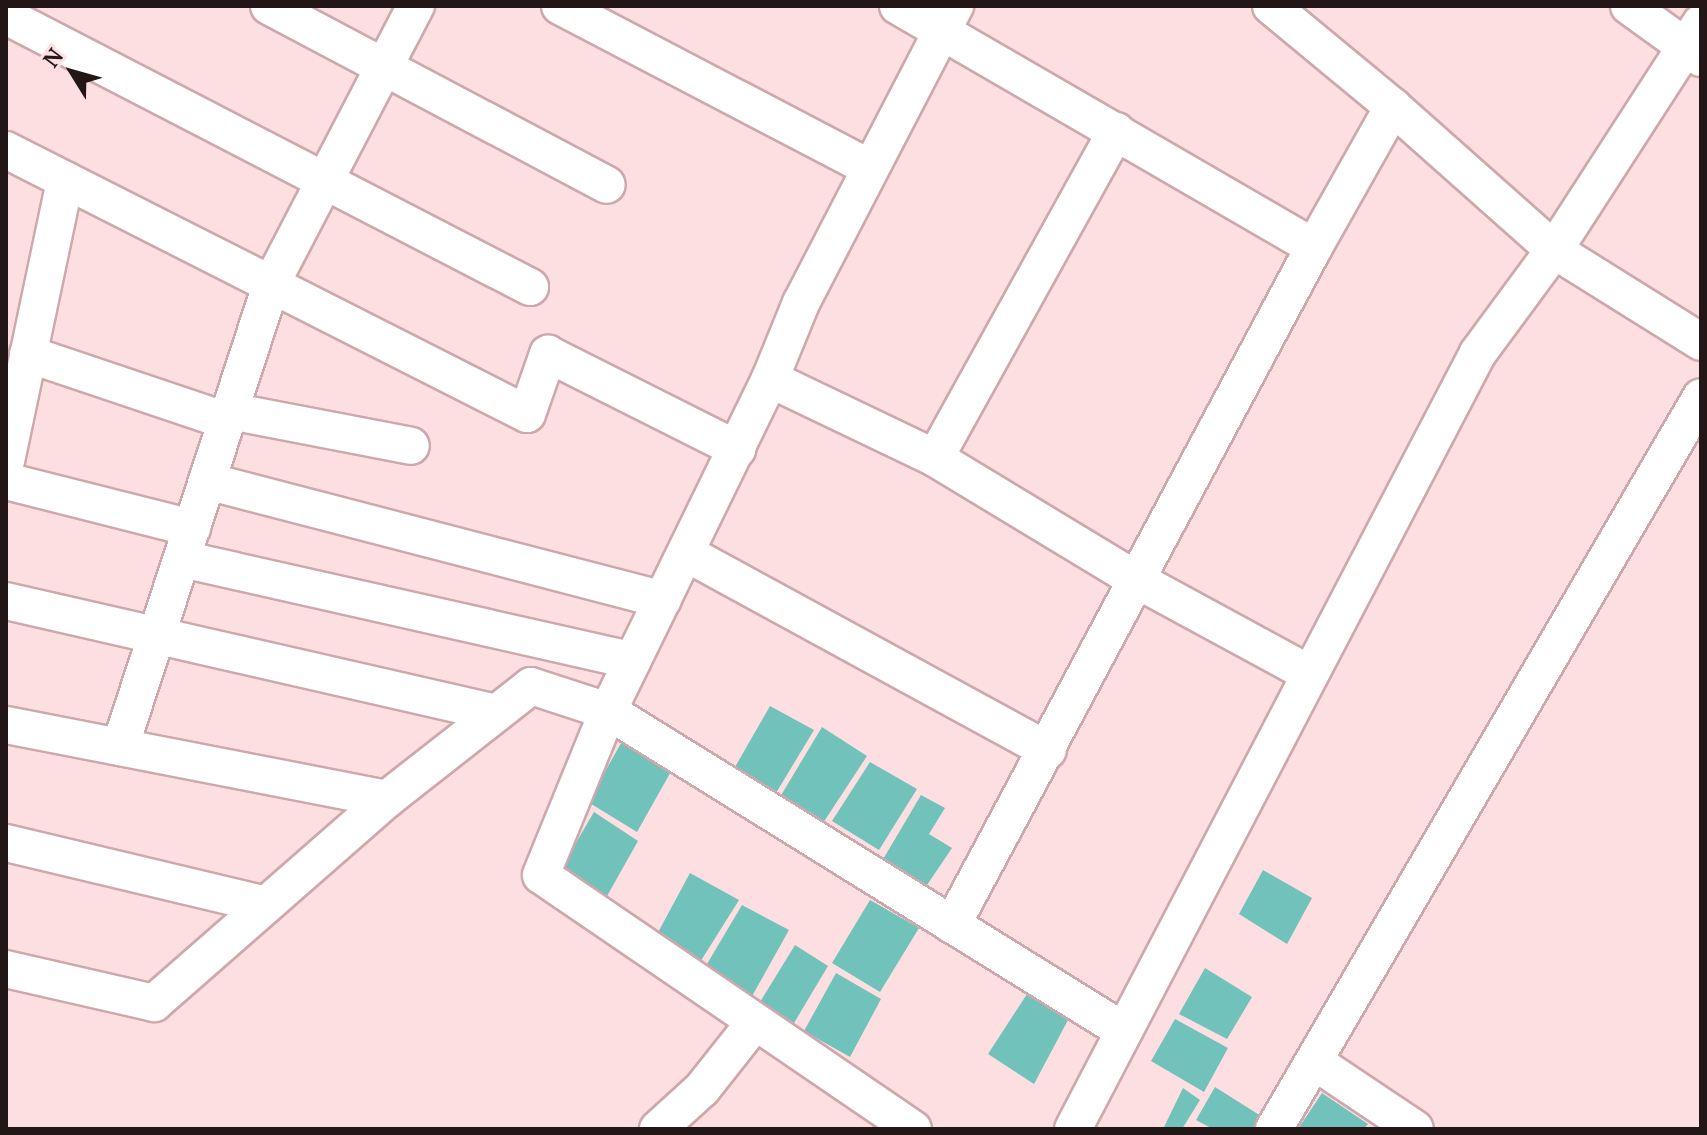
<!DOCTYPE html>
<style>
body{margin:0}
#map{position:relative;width:1707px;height:1135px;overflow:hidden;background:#fedfe1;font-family:"PT Serif",serif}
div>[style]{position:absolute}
.building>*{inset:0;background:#70c2ba}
.roads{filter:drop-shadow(2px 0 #cda8ac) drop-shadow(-2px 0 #cda8ac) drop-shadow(0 2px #cda8ac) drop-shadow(0 -2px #cda8ac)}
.street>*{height:36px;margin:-18px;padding:0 18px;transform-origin:18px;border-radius:18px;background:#fff}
span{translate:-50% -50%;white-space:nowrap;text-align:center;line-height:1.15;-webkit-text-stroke:6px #fedfe1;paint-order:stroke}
.frame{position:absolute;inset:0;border:8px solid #231617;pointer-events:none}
.north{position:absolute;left:32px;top:32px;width:80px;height:80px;-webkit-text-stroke:6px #fedfe1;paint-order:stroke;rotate:307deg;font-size:22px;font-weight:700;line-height:32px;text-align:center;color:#231617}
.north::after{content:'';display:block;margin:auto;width:28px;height:36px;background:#231617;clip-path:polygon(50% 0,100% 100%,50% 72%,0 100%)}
</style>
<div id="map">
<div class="building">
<i style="clip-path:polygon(770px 706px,814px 730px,776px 793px,735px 767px)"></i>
<i style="clip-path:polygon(822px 727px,867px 756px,823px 823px,780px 797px)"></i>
<i style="clip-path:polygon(625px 736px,673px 768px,637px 832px,588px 802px)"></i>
<i style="clip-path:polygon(870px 762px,917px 789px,879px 850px,832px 821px)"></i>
<i style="clip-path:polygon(921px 795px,945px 808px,929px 834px,952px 848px,925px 888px,882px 861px)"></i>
<i style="clip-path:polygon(594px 812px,638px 841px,602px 905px,557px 875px)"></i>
<i style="clip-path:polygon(1263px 870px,1312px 898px,1287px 944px,1239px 914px)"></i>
<i style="clip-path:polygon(690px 873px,739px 900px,697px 967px,655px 938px)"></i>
<i style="clip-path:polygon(870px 900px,919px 928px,880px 992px,832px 963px)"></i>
<i style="clip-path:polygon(742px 905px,789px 930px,751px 998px,704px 969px)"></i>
<i style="clip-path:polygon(795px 945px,828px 966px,794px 1023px,760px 1002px)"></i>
<i style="clip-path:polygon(1205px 968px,1252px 997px,1227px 1039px,1179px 1014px)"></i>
<i style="clip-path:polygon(836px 973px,881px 999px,850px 1057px,804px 1031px)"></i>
<i style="clip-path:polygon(1027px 994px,1068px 1020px,1034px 1084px,988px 1054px)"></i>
<i style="clip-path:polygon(1175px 1019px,1228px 1048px,1204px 1092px,1151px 1061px)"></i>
<i style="clip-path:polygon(1215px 1087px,1261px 1116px,1252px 1129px,1213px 1129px,1196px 1120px)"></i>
<i style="clip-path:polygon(1183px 1088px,1200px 1100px,1182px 1129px,1163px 1129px)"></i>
<i style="clip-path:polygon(1322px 1093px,1368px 1124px,1364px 1129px,1298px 1129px)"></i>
</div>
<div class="roads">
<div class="street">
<i style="left:269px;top:6px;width:382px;rotate:27.9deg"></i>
<i style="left:560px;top:6px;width:350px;rotate:27.6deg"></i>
<i style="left:898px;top:6px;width:481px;rotate:30.1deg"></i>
<i style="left:1271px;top:6px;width:158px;rotate:39.6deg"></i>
<i style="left:1393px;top:107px;width:215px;rotate:41.6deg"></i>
<i style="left:1554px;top:250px;width:173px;rotate:32deg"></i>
<i style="left:1629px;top:6px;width:89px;rotate:35.8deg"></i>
<i style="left:6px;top:16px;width:590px;rotate:27.35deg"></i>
<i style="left:6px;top:150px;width:584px;rotate:26.87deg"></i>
<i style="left:527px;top:414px;width:64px;rotate:-70.7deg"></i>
<i style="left:548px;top:354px;width:212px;rotate:26.7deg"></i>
<i style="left:28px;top:354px;width:210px;rotate:18.6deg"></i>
<i style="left:770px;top:379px;width:183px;rotate:25.6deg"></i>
<i style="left:935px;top:458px;width:234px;rotate:31.2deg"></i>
<i style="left:1135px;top:579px;width:199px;rotate:28.5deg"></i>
<i style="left:230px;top:411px;width:184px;rotate:10.9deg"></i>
<i style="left:935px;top:458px;width:374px;rotate:-61deg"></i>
<i style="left:6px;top:461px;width:287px;rotate:-78.1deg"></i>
<i style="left:6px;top:481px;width:192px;rotate:14.2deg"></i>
<i style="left:207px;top:481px;width:471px;rotate:14.6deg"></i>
<i style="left:686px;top:553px;width:412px;rotate:28.6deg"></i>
<i style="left:182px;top:559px;width:462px;rotate:12.7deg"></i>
<i style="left:6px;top:601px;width:503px;rotate:12.88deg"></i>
<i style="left:6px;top:725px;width:388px;rotate:11deg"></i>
<i style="left:387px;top:799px;width:183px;rotate:-38.1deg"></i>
<i style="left:531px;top:686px;width:81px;rotate:18deg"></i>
<i style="left:608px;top:711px;width:607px;rotate:31.81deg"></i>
<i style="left:120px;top:747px;width:487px;rotate:-71.9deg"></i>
<i style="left:271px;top:284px;width:314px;rotate:-62.5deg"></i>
<i style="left:6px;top:843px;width:267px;rotate:13.4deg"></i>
<i style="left:952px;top:925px;width:769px;rotate:-61.9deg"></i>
<i style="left:1314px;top:247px;width:161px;rotate:-60.6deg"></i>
<i style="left:6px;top:969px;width:152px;rotate:12.9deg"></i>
<i style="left:154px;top:1003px;width:310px;rotate:-41.2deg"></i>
<i style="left:1315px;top:1062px;width:120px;rotate:33.8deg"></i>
<i style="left:658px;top:1129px;width:59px;rotate:-42.3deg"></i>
<i style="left:702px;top:1089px;width:85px;rotate:-51.7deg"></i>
<i style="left:913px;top:1129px;width:450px;rotate:-145.7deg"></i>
<i style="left:541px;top:875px;width:177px;rotate:-67.8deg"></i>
<i style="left:608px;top:711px;width:369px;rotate:-64deg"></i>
<i style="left:770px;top:379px;width:82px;rotate:-67.8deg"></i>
<i style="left:801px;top:303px;width:335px;rotate:-62.6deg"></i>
<i style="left:1073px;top:1129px;width:875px;rotate:-62.44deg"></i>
<i style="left:1478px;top:353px;width:128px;rotate:-53.6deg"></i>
<i style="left:1554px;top:250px;width:270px;rotate:-57.1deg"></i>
<i style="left:1274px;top:1129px;width:847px;rotate:-59.74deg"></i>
</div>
</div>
<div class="frame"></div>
<div class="north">N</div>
</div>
